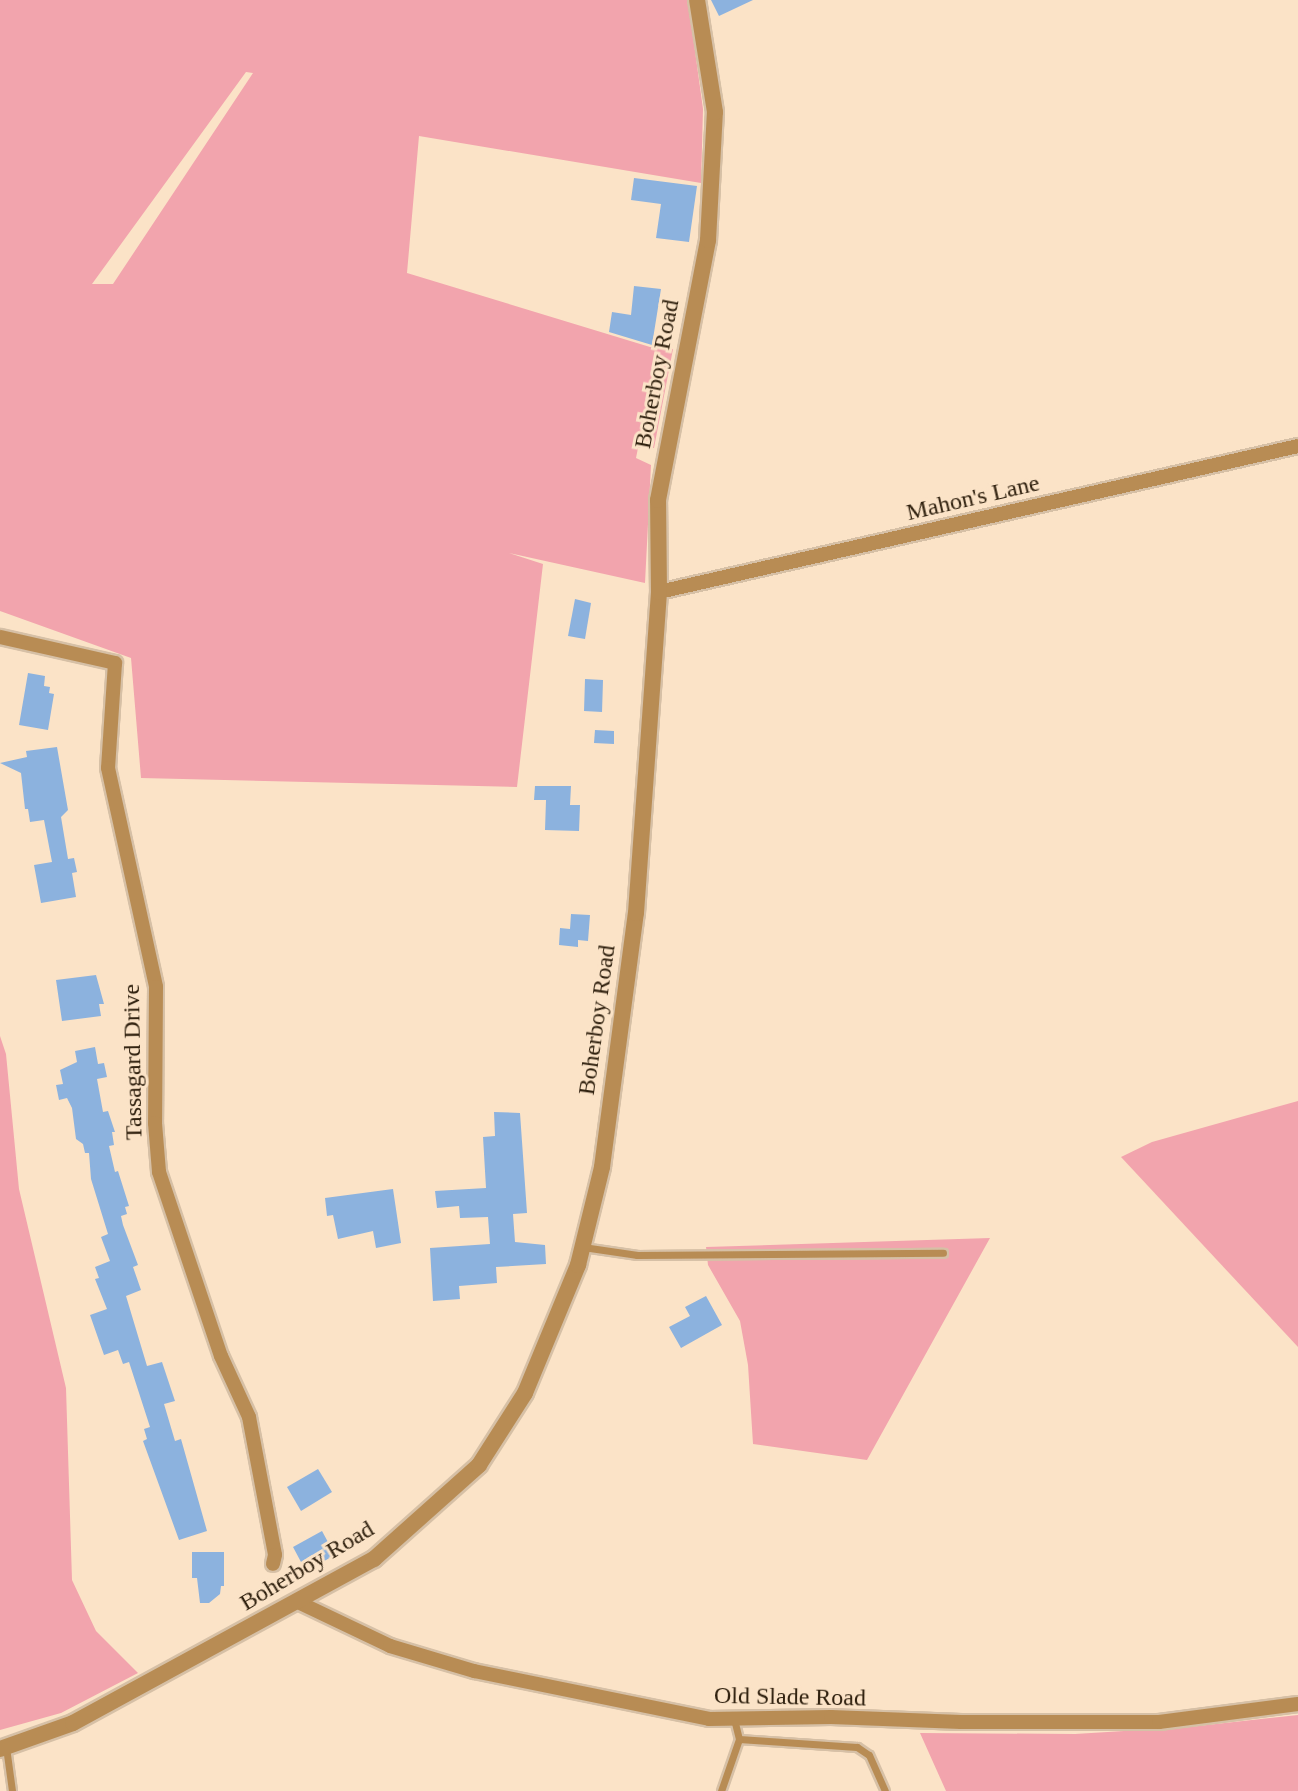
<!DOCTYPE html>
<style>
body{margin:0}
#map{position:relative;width:1298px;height:1791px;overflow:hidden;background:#fbe3c7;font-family:"Times New Roman",serif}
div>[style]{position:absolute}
.green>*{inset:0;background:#f2a4ad}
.building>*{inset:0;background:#8cb2de}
.roads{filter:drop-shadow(2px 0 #d6c0a6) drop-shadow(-2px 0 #d6c0a6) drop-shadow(0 2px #d6c0a6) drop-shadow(0 -2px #d6c0a6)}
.service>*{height:7px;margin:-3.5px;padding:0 3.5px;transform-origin:3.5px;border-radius:3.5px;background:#b88c54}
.minor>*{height:14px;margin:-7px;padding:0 7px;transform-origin:7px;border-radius:7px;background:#b88c54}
.tertiary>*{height:16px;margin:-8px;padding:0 8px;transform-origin:8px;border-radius:8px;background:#b88c54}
span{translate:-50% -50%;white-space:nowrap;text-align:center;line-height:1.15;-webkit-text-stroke:6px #fbe3c7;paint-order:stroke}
.street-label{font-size:24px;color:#2f200e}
</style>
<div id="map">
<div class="green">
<i style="clip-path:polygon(evenodd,0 0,688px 0,703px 109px,701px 183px,419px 136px,407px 273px,650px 347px,673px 349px,654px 448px,638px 448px,636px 458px,651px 465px,645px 583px,509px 553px,543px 564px,517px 787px,141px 778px,131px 658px,0 611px,0 0,246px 72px,253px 73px,113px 284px,92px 284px,246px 72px)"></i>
<i style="clip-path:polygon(0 1036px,6px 1054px,19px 1189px,66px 1388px,72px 1580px,96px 1631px,138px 1673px,61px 1713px,0 1730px)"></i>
<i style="clip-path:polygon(1298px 1101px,1298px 1347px,1121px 1157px,1152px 1142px)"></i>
<i style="clip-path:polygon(990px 1238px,867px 1460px,753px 1444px,748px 1365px,740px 1321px,708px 1265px,706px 1247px)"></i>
<i style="clip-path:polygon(1298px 1715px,1298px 1791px,946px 1791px,920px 1733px,1075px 1734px,1189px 1727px)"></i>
</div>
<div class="building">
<i style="clip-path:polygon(711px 0,753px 0,719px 16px)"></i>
<i style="clip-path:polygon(634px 178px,697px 186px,689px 242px,656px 238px,661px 204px,631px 200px)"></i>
<i style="clip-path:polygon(634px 286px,661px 289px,652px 345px,609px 332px,612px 312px,631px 315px)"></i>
<i style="clip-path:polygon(575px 599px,591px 603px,585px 639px,568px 636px)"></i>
<i style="clip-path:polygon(28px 673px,45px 676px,44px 686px,50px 687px,49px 693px,54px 694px,48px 730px,19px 725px)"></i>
<i style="clip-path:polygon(585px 679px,603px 680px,602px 712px,584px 711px)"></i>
<i style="clip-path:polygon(595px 730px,614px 731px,614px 744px,594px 743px)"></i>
<i style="clip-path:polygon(57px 747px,68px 810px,61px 817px,68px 859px,74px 858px,77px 872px,72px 873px,76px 897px,41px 903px,34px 865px,52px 862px,44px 820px,30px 822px,28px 809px,25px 809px,21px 773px,0 763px,27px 757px,26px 751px)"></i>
<i style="clip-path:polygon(535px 786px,571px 786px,570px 805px,580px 805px,579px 831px,545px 830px,546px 800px,534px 800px)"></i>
<i style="clip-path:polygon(571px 914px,590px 915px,588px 941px,578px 940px,578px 947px,559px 945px,560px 928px,570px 929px)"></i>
<i style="clip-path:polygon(96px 975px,104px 1004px,99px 1004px,101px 1016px,62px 1021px,56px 980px)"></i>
<i style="clip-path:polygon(95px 1047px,98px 1064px,104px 1063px,107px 1077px,97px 1079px,103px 1112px,108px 1111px,115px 1132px,112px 1132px,114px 1145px,109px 1146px,115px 1172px,118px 1171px,129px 1206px,125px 1207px,127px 1214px,121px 1216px,123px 1225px,138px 1265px,133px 1267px,141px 1290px,126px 1296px,147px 1366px,162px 1362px,175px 1401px,164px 1404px,175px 1441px,181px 1439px,207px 1531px,179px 1540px,143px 1441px,147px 1439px,144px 1429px,150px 1427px,129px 1362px,123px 1364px,118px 1350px,104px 1355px,90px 1315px,107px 1309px,95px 1279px,99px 1278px,95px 1267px,110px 1261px,101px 1237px,108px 1234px,91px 1179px,89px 1153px,85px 1153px,83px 1144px,76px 1139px,72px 1108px,67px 1098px,59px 1100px,56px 1085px,63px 1084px,60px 1070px,77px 1062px,75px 1051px)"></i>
<i style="clip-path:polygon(494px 1112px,520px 1113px,527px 1213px,513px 1214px,515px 1242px,545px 1245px,546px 1264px,496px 1267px,497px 1283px,459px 1286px,460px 1299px,433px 1301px,430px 1248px,490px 1244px,488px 1217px,460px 1218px,459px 1206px,437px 1208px,435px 1191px,486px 1188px,483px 1137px,495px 1136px)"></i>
<i style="clip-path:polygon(393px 1189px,401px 1243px,376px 1248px,373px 1231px,338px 1239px,333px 1215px,327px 1216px,325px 1198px)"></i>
<i style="clip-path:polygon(706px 1296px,722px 1325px,681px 1348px,669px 1327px,690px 1316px,685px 1307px)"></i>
<i style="clip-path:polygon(318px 1469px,332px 1492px,301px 1511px,287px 1487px)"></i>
<i style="clip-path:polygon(322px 1531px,335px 1555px,317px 1565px,312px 1555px,301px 1562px,293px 1547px)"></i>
<i style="clip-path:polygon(192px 1552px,224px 1552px,224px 1586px,221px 1586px,220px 1594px,209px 1603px,200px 1603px,197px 1578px,192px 1578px)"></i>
</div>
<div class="roads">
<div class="service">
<i style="left:583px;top:1247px;width:55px;rotate:8.4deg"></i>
<i style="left:637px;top:1255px;width:306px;rotate:-0.4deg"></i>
<i style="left:739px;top:1739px;width:118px;rotate:3.9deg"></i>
<i style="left:857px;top:1747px;width:14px;rotate:34deg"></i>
<i style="left:869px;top:1755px;width:39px;rotate:66deg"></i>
<i style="left:6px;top:1747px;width:44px;rotate:82.2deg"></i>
<i style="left:721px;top:1791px;width:55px;rotate:-70.9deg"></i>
<i style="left:739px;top:1739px;width:21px;rotate:-104deg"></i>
</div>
<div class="minor">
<i style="left:659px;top:592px;width:655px;rotate:-12.87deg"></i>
<i style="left:0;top:637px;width:118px;rotate:12.7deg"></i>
<i style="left:115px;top:663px;width:105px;rotate:93.8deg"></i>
<i style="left:108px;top:768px;width:224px;rotate:77.6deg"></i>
<i style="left:156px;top:987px;width:136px;rotate:90.4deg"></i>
<i style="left:155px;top:1123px;width:49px;rotate:85.3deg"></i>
<i style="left:159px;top:1172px;width:194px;rotate:71.4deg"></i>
<i style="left:221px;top:1356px;width:67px;rotate:65.3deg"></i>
<i style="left:249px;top:1417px;width:140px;rotate:79.3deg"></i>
<i style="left:275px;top:1555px;width:9px;rotate:103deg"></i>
<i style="left:300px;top:1603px;width:100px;rotate:25.5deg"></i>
<i style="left:390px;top:1646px;width:88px;rotate:16.6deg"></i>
<i style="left:474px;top:1671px;width:240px;rotate:11.5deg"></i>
<i style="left:709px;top:1719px;width:122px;rotate:-0.9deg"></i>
<i style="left:831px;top:1717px;width:130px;rotate:2.2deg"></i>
<i style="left:961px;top:1722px;width:198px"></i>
<i style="left:1159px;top:1722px;width:140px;rotate:-7.4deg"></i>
</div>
<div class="tertiary">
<i style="left:0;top:1749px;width:77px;rotate:-19.6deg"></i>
<i style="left:73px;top:1723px;width:343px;rotate:-28.6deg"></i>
<i style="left:374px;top:1559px;width:141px;rotate:-41.8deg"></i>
<i style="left:479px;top:1465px;width:85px;rotate:-57.4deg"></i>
<i style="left:525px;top:1393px;width:139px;rotate:-67.5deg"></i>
<i style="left:578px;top:1265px;width:101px;rotate:-76.2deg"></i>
<i style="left:602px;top:1167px;width:256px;rotate:-82.4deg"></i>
<i style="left:636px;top:913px;width:322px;rotate:-85.9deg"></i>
<i style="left:659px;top:592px;width:92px;rotate:-90.6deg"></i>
<i style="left:658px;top:500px;width:265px;rotate:-79.1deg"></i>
<i style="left:708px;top:240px;width:128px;rotate:-86.9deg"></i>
<i style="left:715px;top:112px;width:113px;rotate:-99.1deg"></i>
</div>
</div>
<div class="street-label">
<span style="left:657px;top:374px;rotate:-79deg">Boherboy Road</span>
<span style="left:973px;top:498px;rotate:-13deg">Mahon's Lane</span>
<span style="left:597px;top:1020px;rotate:-82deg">Boherboy Road</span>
<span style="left:133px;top:1062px;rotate:-91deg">Tassagard Drive</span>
<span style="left:307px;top:1566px;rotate:-31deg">Boherboy Road</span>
<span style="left:790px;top:1697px;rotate:1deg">Old Slade Road</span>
</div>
</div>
